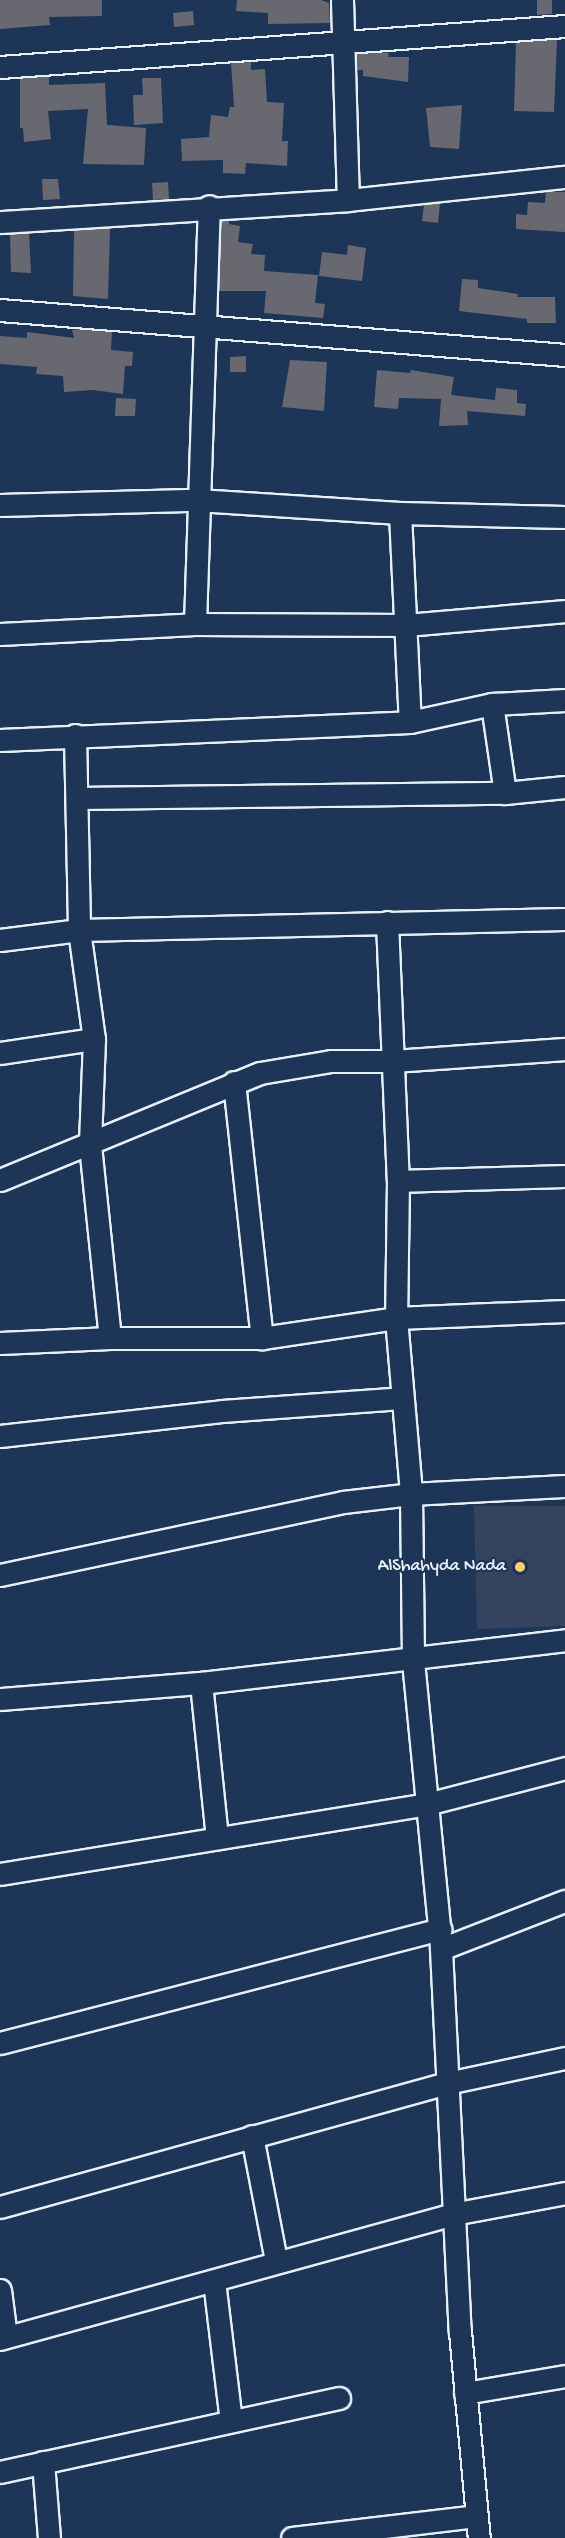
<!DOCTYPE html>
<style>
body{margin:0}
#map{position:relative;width:565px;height:2538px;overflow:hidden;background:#1d3557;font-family:"Gochi Hand",sans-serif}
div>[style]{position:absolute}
.built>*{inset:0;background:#34445f}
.building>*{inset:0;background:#686871}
.roads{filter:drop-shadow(2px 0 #e8f1f8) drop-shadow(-2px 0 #e8f1f8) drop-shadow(0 2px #e8f1f8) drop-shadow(0 -2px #e8f1f8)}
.minor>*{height:21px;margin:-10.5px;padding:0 10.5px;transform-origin:10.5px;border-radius:10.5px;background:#1d3557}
.dots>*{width:16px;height:16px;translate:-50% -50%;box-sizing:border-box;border:3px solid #1d3557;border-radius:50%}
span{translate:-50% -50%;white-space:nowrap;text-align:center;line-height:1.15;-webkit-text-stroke:4.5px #1d3557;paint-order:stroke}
.poi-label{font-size:18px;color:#e8f1f8}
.right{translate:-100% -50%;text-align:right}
</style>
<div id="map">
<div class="built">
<i style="clip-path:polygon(474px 1506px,565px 1506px,565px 1626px,477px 1629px)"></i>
</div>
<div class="building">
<i style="clip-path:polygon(0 0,102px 0,102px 16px,49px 17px,50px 25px,0 29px)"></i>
<i style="clip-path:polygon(237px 0,321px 0,329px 3px,330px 23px,268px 24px,268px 13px,236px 11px)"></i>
<i style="clip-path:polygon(537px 0,552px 0,552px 14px,537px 15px)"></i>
<i style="clip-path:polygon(193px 11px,194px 25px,174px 27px,173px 13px)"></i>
<i style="clip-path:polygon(557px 39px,554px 112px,514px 111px,516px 42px)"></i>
<i style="clip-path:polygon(381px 52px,389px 53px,388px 57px,409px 57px,408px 82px,363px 76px,363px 70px,357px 70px,356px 54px)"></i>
<i style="clip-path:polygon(251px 62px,251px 70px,265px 69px,267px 102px,284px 103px,282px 141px,288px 141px,287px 166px,246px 163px,245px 174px,223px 173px,223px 160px,182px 161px,181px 139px,209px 137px,211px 115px,228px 117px,230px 107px,234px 107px,231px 63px)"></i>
<i style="clip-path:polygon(49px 76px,49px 85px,105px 83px,107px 125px,146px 128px,144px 165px,83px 164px,88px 109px,48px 111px,51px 139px,24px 142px,23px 128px,20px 128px,20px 78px)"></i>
<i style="clip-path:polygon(142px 78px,161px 78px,163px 123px,134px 125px,133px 95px,143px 95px)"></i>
<i style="clip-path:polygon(462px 105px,459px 149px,430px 147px,426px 108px)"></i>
<i style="clip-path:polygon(42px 179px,58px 179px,60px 199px,43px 200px)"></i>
<i style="clip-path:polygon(168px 182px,169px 199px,153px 200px,152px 183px)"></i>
<i style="clip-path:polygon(546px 192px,565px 192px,565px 232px,516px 229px,516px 214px,527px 215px,528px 202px,545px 203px)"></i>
<i style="clip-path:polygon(440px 203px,438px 223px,422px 221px,424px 205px)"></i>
<i style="clip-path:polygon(229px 220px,229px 224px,240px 226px,238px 242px,253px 244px,251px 254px,265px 255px,264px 271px,318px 275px,315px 303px,325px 304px,323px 318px,264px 313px,266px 291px,219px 291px,221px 221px)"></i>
<i style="clip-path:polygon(110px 228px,108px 299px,73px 296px,74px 230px)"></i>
<i style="clip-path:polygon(29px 233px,31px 273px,11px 272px,10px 234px)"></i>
<i style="clip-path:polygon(348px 245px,366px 248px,362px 281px,319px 276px,322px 252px,347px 255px)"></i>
<i style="clip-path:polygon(462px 279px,478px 280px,478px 288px,518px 294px,517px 297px,555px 297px,556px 323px,527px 323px,527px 319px,459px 311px)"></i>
<i style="clip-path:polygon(79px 329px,112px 332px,111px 350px,133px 352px,132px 366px,125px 366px,123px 394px,93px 390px,64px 392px,63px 376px,36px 374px,37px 367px,0 364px,0 336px,27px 338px,27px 332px,74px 338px,72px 330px)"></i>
<i style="clip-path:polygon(246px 356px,246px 372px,230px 372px,230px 357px)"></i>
<i style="clip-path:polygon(290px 360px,327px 362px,324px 411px,282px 407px)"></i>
<i style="clip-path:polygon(377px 370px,410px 373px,411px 370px,454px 377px,451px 395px,495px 400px,496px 388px,517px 390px,517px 403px,526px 404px,525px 416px,467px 411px,468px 425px,439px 426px,441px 399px,399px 398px,398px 409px,374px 407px)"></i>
<i style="clip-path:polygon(116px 398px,136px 399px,135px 416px,115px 416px)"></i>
</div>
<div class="roads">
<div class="minor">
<i style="left:342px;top:0;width:200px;rotate:88.3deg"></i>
<i style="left:0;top:67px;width:566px;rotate:-4.15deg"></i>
<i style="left:0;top:222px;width:349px;rotate:-3.6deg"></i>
<i style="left:348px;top:200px;width:218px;rotate:-6.1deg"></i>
<i style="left:0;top:310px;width:567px;rotate:4.55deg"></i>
<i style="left:0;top:505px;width:197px;rotate:-1.5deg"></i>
<i style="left:197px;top:500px;width:203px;rotate:3.7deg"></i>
<i style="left:400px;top:513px;width:165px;rotate:1.4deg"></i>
<i style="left:400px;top:513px;width:209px;rotate:87.3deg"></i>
<i style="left:195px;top:624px;width:418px;rotate:-88.1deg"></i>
<i style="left:0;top:634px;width:195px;rotate:-2.9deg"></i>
<i style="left:195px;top:624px;width:211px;rotate:0.3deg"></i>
<i style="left:406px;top:625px;width:160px;rotate:-5deg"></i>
<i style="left:492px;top:704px;width:90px;rotate:81.7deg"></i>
<i style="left:75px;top:735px;width:195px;rotate:88.8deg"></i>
<i style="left:79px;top:930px;width:110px;rotate:82.2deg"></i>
<i style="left:94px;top:1039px;width:106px;rotate:92.2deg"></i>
<i style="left:90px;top:1145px;width:194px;rotate:84.1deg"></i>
<i style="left:0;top:740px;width:410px;rotate:-2.5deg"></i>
<i style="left:410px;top:722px;width:84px;rotate:-12.4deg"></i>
<i style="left:492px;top:704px;width:73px;rotate:-3.1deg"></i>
<i style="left:78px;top:798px;width:427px;rotate:-0.7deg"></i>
<i style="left:505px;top:793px;width:60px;rotate:-5.7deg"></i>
<i style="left:387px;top:922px;width:259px;rotate:87.6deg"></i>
<i style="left:398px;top:1181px;width:137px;rotate:90.8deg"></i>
<i style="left:396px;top:1318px;width:177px;rotate:85.1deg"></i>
<i style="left:411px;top:1494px;width:167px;rotate:89.3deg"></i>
<i style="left:413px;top:1661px;width:289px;rotate:84.4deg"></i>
<i style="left:441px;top:1949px;width:382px;rotate:87.2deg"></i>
<i style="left:460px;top:2331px;width:208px;rotate:84.8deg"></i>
<i style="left:0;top:940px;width:80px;rotate:-7.2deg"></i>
<i style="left:79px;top:930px;width:486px;rotate:-1.3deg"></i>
<i style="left:0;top:1053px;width:95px;rotate:-8.5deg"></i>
<i style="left:234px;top:1082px;width:258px;rotate:83.8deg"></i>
<i style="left:0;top:1180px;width:281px;rotate:-22.4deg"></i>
<i style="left:260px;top:1073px;width:72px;rotate:-9.6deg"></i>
<i style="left:331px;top:1061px;width:62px"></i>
<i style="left:393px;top:1061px;width:172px;rotate:-4deg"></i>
<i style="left:398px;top:1181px;width:167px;rotate:-1.7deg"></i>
<i style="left:0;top:1343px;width:110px;rotate:-2.6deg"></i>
<i style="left:110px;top:1338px;width:152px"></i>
<i style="left:262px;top:1338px;width:135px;rotate:-8.5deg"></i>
<i style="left:396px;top:1318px;width:169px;rotate:-2.4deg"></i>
<i style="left:0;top:1436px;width:223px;rotate:-6.4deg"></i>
<i style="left:222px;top:1411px;width:180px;rotate:-4.1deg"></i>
<i style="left:0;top:1575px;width:351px;rotate:-12deg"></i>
<i style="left:343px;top:1502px;width:68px;rotate:-6.7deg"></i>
<i style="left:411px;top:1494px;width:154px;rotate:-3deg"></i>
<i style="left:201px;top:1683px;width:156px;rotate:84.1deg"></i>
<i style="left:0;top:1699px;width:202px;rotate:-4.6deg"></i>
<i style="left:201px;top:1683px;width:367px;rotate:-6.7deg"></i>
<i style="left:0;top:1874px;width:433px;rotate:-9.3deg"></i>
<i style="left:427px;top:1804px;width:143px;rotate:-14.6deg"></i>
<i style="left:441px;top:1949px;width:133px;rotate:-21.2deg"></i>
<i style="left:0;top:2043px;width:455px;rotate:-14.5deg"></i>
<i style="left:252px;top:2136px;width:127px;rotate:79.1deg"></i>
<i style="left:0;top:2207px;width:464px;rotate:-15.5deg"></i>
<i style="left:447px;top:2083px;width:121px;rotate:-12deg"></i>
<i style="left:214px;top:2281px;width:141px;rotate:83.1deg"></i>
<i style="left:0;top:2290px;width:47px;rotate:82.7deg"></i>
<i style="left:0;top:2339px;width:470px;rotate:-15.4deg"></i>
<i style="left:453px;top:2214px;width:114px;rotate:-10.6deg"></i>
<i style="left:465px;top:2393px;width:101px;rotate:-9.6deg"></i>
<i style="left:43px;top:2462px;width:76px;rotate:85.5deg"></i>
<i style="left:0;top:2472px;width:347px;rotate:-12.3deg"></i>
<i style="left:292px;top:2538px;width:185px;rotate:-6.8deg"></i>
</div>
</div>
<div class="dots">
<i style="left:520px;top:1567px;background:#ffd166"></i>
</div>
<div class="poi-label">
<span class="right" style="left:506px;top:1567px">AlShahyda Nada</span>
</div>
</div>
